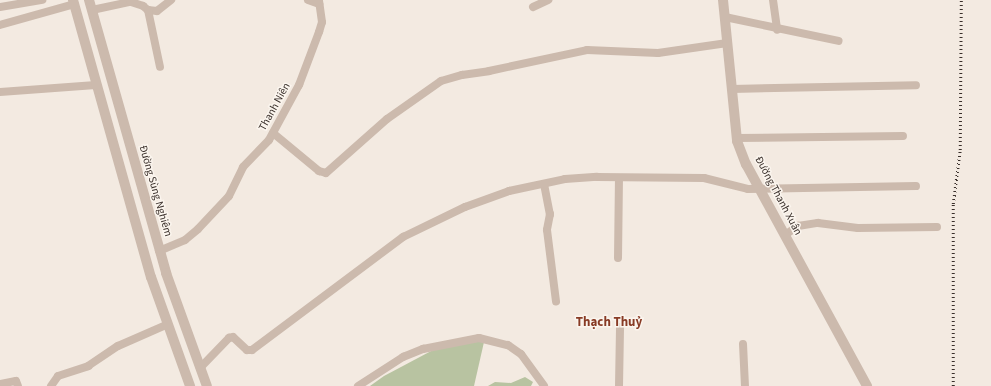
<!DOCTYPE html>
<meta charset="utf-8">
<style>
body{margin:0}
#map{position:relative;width:991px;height:386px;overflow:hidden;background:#f3eae1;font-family:"Source Sans 3",sans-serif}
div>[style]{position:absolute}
.green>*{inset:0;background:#b8c3a1}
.minor>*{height:8px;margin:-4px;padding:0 4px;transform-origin:4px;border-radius:4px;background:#ccbaad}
.tertiary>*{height:10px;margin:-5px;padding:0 5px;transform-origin:5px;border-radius:5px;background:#ccbaad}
.rail>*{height:2.5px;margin-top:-1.25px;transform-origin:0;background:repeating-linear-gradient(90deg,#3a302b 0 1px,transparent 0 4px)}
span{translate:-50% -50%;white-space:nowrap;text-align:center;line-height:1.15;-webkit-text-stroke:3px #fbf5ee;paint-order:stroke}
.street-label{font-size:11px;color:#3a302b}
.quarter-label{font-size:13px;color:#883b25;font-weight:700}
</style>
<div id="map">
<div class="green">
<i style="clip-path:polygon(462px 342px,484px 342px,474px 386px,370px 386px,384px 376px,433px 350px)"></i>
<i style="clip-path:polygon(525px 377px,533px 382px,531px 386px,488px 386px,495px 382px,511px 383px)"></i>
</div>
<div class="minor">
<i style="left:308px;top:0;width:12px;rotate:20deg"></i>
<i style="left:773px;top:0;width:30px;rotate:82deg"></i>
<i style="left:0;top:7px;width:43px;rotate:-9.5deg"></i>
<i style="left:533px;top:7px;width:17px;rotate:-25deg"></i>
<i style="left:92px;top:10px;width:40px;rotate:-12deg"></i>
<i style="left:131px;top:2px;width:13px;rotate:18deg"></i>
<i style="left:143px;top:6px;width:6px;rotate:39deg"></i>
<i style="left:148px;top:10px;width:9px;rotate:6deg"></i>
<i style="left:157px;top:11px;width:18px;rotate:-38deg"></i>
<i style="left:148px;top:10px;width:58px;rotate:78.1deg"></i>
<i style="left:725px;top:17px;width:116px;rotate:11.9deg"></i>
<i style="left:0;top:25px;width:77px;rotate:-15.8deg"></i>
<i style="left:732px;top:89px;width:184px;rotate:-1.2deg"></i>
<i style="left:0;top:92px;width:96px;rotate:-4.2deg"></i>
<i style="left:273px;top:133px;width:60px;rotate:39.6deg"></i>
<i style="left:319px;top:171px;width:7px;rotate:16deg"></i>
<i style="left:326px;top:173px;width:81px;rotate:-41.5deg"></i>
<i style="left:387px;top:119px;width:66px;rotate:-35.1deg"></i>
<i style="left:441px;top:81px;width:22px;rotate:-16deg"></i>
<i style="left:462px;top:75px;width:27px;rotate:-8deg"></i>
<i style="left:489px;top:71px;width:100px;rotate:-12.1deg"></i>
<i style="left:587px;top:50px;width:71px;rotate:2.4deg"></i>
<i style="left:658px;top:53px;width:70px;rotate:-8.2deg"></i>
<i style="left:737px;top:138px;width:166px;rotate:-0.7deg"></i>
<i style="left:544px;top:184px;width:31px;rotate:79deg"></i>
<i style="left:550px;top:214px;width:16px;rotate:101deg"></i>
<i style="left:547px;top:230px;width:72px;rotate:82.8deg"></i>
<i style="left:785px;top:235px;width:16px;rotate:-35deg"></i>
<i style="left:798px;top:226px;width:20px;rotate:-9deg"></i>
<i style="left:818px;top:223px;width:40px;rotate:7.1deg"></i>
<i style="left:858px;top:228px;width:79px;rotate:-0.7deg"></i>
<i style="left:159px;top:251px;width:28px;rotate:-23deg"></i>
<i style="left:185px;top:240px;width:17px;rotate:-40deg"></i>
<i style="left:198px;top:229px;width:45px;rotate:-46.8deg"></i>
<i style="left:229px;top:196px;width:32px;rotate:-64deg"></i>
<i style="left:243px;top:167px;width:37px;rotate:-46deg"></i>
<i style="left:269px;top:140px;width:63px;rotate:-61.4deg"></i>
<i style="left:299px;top:85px;width:57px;rotate:-69.3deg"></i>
<i style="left:319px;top:32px;width:10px;rotate:-73deg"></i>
<i style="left:322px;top:22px;width:22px;rotate:-98deg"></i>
<i style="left:618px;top:258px;width:80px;rotate:-89.3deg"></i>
<i style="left:743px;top:344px;width:42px;rotate:87.3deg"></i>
<i style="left:200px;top:368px;width:42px;rotate:-46deg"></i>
<i style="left:229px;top:338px;width:4px;rotate:-14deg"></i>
<i style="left:233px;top:337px;width:19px;rotate:43deg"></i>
<i style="left:247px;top:350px;width:5px"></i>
<i style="left:252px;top:350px;width:189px;rotate:-36.8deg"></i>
<i style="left:403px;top:237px;width:69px;rotate:-25.8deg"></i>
<i style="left:465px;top:207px;width:47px;rotate:-20deg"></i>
<i style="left:509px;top:191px;width:57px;rotate:-12.1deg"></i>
<i style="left:565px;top:179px;width:32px;rotate:-4deg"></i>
<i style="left:597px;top:177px;width:107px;rotate:0.5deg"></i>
<i style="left:704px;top:178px;width:45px;rotate:14deg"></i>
<i style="left:748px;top:189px;width:168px;rotate:-1deg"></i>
<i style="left:0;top:384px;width:16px;rotate:-11deg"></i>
<i style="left:16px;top:381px;width:5px;rotate:68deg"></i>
<i style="left:51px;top:386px;width:12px;rotate:-55deg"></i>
<i style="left:58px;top:376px;width:32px;rotate:-18deg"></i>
<i style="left:88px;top:366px;width:36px;rotate:-34deg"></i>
<i style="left:118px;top:346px;width:52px;rotate:-23.6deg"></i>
<i style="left:358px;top:386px;width:54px;rotate:-32.8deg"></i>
<i style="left:403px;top:357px;width:22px;rotate:-22deg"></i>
<i style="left:423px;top:349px;width:57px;rotate:-11.1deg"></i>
<i style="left:479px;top:338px;width:30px;rotate:14deg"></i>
<i style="left:508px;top:345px;width:16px;rotate:35deg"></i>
<i style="left:521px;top:354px;width:39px;rotate:54deg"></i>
<i style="left:619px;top:386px;width:59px;rotate:-89deg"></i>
</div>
<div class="tertiary">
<i style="left:73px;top:0;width:288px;rotate:74.3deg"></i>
<i style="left:151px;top:277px;width:116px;rotate:70.3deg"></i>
<i style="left:89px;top:0;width:284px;rotate:74.2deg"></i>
<i style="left:166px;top:273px;width:120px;rotate:70.1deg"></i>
<i style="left:723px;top:0;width:142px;rotate:84.3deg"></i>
<i style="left:737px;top:141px;width:25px;rotate:69deg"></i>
<i style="left:746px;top:164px;width:253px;rotate:61.4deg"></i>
</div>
<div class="rail">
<i style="left:953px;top:386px;width:182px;rotate:-90deg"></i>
<i style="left:953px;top:204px;width:54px;rotate:-82.6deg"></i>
<i style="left:960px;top:150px;width:150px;rotate:-89.6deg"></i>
</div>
<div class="street-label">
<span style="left:275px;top:107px;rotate:-61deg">Thanh Niên</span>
<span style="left:155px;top:191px;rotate:74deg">Đường Sùng Nghiêm</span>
<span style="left:778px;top:196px;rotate:62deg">Đường Thanh Xuân</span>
</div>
<div class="quarter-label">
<span style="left:609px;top:322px">Thạch Thuỷ</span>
</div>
</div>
